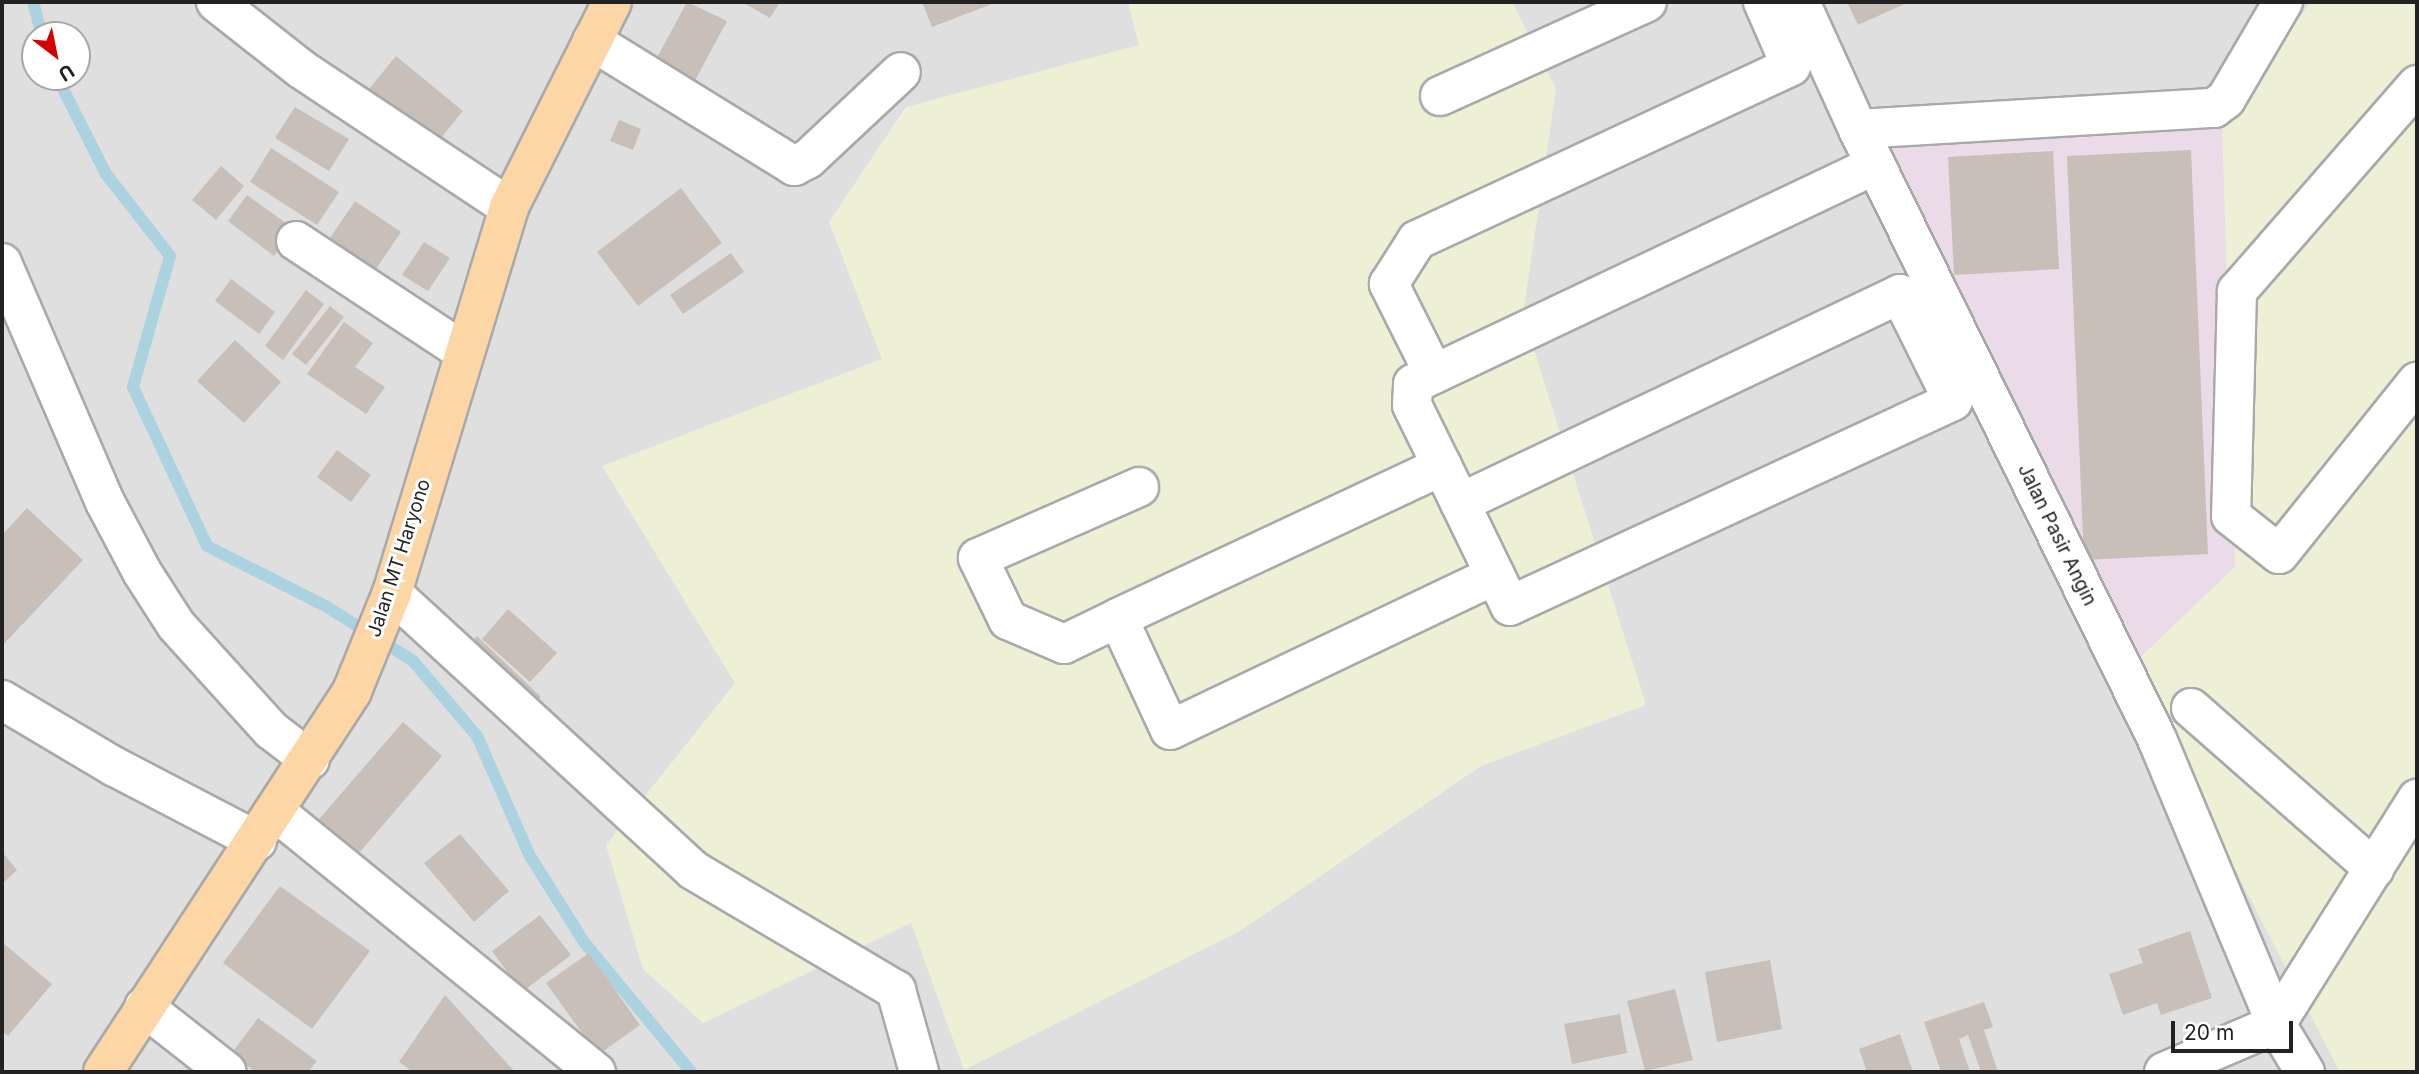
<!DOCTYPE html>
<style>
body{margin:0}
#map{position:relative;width:2419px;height:1074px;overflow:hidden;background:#f2efe9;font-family:Inter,sans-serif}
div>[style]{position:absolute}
.residential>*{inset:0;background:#e0dfdf}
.industrial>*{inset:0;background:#ebdbe8}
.farmland>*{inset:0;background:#eef0d5}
.stream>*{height:12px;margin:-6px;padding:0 6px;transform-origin:6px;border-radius:6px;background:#aad3df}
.building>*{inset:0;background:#c7bfb8}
.roads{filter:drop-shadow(2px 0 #a9a9a9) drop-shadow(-2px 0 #a9a9a9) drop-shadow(0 2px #a9a9a9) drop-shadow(0 -2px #a9a9a9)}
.minor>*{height:38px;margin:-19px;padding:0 19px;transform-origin:19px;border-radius:19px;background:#fff}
.major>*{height:38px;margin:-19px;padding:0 19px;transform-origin:19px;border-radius:19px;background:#fcd6a4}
span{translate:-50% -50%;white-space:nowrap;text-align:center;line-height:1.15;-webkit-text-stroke:6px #fff;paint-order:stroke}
.street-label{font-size:19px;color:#222}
.frame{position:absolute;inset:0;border:4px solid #222;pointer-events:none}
.north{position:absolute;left:21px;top:21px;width:70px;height:70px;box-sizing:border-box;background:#fff;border:2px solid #a7a7a7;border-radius:50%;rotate:148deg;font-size:19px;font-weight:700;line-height:28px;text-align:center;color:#222}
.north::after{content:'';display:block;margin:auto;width:24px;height:32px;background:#d40000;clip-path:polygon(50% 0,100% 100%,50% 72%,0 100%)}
.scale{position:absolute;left:2171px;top:1021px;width:122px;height:32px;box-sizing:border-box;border:4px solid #222;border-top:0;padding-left:9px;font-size:21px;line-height:24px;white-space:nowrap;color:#222;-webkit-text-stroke:5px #fff;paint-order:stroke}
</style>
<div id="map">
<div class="residential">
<i style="clip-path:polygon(evenodd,2px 2px,2417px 2px,2417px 1072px,2px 1072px,2px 2px,35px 35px,77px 35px,77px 77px,35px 77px,35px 35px)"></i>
</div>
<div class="industrial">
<i style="clip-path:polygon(2222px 117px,2235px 567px,2130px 667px,1885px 133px)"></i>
</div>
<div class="farmland">
<i style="clip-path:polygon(1128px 2px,1512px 2px,1556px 89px,1523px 315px,1646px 705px,1481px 766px,1240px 931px,964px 1070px,911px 923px,703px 1023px,643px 969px,606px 845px,735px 683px,602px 466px,882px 359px,829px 222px,906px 107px,1139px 45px)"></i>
<i style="clip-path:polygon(2311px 2px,2417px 2px,2417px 1072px,2340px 1072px,2130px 667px,2235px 567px,2222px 117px)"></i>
</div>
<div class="stream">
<i style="left:33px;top:2px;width:34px;rotate:75deg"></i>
<i style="left:57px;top:77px;width:109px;rotate:63.2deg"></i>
<i style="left:106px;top:174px;width:104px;rotate:52deg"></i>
<i style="left:170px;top:256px;width:136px;rotate:105.8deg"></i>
<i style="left:133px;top:387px;width:175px;rotate:65deg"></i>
<i style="left:207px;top:546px;width:135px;rotate:26.9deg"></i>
<i style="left:327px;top:607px;width:102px;rotate:32.1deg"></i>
<i style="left:413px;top:661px;width:99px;rotate:49.5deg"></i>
<i style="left:477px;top:736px;width:131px;rotate:66.2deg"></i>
<i style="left:530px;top:856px;width:102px;rotate:57.9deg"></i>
<i style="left:584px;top:942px;width:168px;rotate:50.5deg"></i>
</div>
<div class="building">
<i style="clip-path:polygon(687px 2px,727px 21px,693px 84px,654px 63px)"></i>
<i style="clip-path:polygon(742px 2px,780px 2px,770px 18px)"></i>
<i style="clip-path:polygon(922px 2px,997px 2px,932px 27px)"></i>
<i style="clip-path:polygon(1847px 2px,1909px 2px,1858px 25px)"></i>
<i style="clip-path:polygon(396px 56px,463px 111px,436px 144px,369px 89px)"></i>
<i style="clip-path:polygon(295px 107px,349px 139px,329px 171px,275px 138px)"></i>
<i style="clip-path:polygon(619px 120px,641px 129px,633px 150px,610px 141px)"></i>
<i style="clip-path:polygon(271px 148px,339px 192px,317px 225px,250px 182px)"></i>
<i style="clip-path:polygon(2191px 150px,2208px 554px,2084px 560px,2067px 156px)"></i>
<i style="clip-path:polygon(2053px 151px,2059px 269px,1954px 275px,1948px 157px)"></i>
<i style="clip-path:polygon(221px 166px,244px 186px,216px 220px,192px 200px)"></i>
<i style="clip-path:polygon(681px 188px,722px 243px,638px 306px,597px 252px)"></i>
<i style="clip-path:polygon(247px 195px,294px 229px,274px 256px,228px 221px)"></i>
<i style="clip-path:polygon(355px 201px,401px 232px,376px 269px,330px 238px)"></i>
<i style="clip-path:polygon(424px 242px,450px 258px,428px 291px,402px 275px)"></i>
<i style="clip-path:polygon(731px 253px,744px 272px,683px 314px,670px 295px)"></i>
<i style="clip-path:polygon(231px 279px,275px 312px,259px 334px,215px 301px)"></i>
<i style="clip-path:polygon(306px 290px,324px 304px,283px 360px,265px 346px)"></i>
<i style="clip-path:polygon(330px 306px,344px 317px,306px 365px,292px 354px)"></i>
<i style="clip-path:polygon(344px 322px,373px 343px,355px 367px,385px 387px,366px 414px,307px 374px)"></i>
<i style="clip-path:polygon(235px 340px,281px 382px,244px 423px,197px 381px)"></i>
<i style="clip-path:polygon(337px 450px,371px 475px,351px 502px,317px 477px)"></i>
<i style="clip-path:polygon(27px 508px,83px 560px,2px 646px,2px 535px)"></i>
<i style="clip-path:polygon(508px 609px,557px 653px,530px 682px,482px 639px)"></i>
<i style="clip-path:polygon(477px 636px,541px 697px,528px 711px,464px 649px)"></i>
<i style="clip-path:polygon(403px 722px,442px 756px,354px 859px,314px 825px)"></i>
<i style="clip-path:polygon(460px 834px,509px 891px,474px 922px,424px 863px)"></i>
<i style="clip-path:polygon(2px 852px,17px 870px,2px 884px)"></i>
<i style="clip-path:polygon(280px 886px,370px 951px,312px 1029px,223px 963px)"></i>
<i style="clip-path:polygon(540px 915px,571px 955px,522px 992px,492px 951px)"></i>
<i style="clip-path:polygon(2190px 931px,2212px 998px,2161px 1015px,2157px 1003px,2123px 1015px,2109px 974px,2143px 963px,2138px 949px)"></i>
<i style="clip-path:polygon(2px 942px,52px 984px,8px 1036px,2px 1031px)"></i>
<i style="clip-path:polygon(589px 953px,640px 1025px,598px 1055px,546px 983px)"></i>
<i style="clip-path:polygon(1770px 960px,1782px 1029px,1717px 1042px,1705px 972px)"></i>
<i style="clip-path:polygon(1675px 989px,1693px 1060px,1645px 1071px,1627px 1001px)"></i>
<i style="clip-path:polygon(445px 995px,515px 1072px,413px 1072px,399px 1062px)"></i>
<i style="clip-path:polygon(1984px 1002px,1993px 1027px,1984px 1030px,1998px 1072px,1981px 1072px,1968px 1035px,1959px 1039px,1970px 1072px,1941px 1072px,1924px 1022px)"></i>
<i style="clip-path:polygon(1620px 1014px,1627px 1053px,1572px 1064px,1564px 1024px)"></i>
<i style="clip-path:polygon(258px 1018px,317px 1061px,308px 1072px,256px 1072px,231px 1054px)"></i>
<i style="clip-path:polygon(1900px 1034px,1913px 1072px,1867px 1072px,1859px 1049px)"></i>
</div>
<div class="roads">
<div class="minor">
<i style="left:216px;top:2px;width:108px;rotate:38.2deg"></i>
<i style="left:301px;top:69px;width:250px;rotate:33.6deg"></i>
<i style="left:1800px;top:2px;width:140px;rotate:65.5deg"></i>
<i style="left:1858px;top:129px;width:679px;rotate:63.89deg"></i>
<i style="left:2157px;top:739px;width:309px;rotate:67.3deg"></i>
<i style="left:2276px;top:1024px;width:56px;rotate:58.9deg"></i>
<i style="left:592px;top:41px;width:238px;rotate:31.7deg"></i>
<i style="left:794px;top:166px;width:16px;rotate:-27deg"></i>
<i style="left:808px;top:159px;width:127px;rotate:-43.1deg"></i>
<i style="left:2417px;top:85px;width:274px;rotate:131.1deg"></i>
<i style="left:2237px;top:291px;width:225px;rotate:91.5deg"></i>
<i style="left:2231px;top:516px;width:61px;rotate:38.4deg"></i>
<i style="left:2279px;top:554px;width:221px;rotate:-51.3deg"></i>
<i style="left:1440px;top:96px;width:227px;rotate:-24.4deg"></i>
<i style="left:1858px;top:129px;width:357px;rotate:-3.4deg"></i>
<i style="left:2214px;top:108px;width:15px;rotate:-37deg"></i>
<i style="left:2226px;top:99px;width:113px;rotate:-59.6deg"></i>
<i style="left:296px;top:241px;width:200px;rotate:33.4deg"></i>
<i style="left:2px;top:263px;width:260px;rotate:66.7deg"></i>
<i style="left:105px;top:502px;width:79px;rotate:62.1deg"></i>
<i style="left:142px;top:572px;width:63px;rotate:57.3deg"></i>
<i style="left:176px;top:625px;width:142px;rotate:47.9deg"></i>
<i style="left:271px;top:730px;width:49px;rotate:37.6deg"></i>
<i style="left:1434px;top:374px;width:101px;rotate:-116.6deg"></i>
<i style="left:1389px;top:284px;width:52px;rotate:-57.5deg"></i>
<i style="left:1417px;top:240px;width:412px;rotate:-24.9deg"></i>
<i style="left:1791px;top:66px;width:70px;rotate:-113.6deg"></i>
<i style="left:1442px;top:466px;width:358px;rotate:154.9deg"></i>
<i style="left:1118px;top:618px;width:123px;rotate:65.1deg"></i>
<i style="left:1170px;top:730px;width:360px;rotate:-25.5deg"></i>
<i style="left:1460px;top:503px;width:487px;rotate:-25.4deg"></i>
<i style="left:1900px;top:294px;width:119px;rotate:63.6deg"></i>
<i style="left:1953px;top:401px;width:488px;rotate:155.2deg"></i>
<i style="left:1510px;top:606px;width:156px;rotate:-115.9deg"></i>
<i style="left:1442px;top:466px;width:68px;rotate:-116.2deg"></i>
<i style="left:1412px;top:405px;width:21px;rotate:-87deg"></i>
<i style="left:1413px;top:384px;width:511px;rotate:-25.36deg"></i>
<i style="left:392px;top:593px;width:409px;rotate:42.6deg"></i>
<i style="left:693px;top:870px;width:236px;rotate:30.6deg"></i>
<i style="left:896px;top:990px;width:85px;rotate:74.3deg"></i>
<i style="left:1118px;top:618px;width:60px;rotate:154.3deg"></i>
<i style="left:1064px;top:644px;width:61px;rotate:-156.8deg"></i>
<i style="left:1008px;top:620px;width:69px;rotate:-115.8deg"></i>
<i style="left:978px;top:558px;width:176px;rotate:-23.8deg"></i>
<i style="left:2px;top:700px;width:131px;rotate:30.7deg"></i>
<i style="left:115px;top:767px;width:160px;rotate:27.5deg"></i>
<i style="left:2191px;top:708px;width:244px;rotate:41.3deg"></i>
<i style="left:277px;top:813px;width:411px;rotate:39.1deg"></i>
<i style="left:144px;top:1007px;width:105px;rotate:38.1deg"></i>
<i style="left:2164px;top:1072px;width:122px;rotate:-23.2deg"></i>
<i style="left:2276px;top:1024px;width:266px;rotate:-57.9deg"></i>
</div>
<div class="major">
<i style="left:103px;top:1072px;width:455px;rotate:-56.8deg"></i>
<i style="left:352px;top:691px;width:106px;rotate:-67.8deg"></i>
<i style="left:392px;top:593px;width:403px;rotate:-73.1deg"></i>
<i style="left:509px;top:207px;width:229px;rotate:-63.3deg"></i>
</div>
</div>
<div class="street-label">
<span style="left:2057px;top:535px;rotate:64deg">Jalan Pasir Angin</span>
<span style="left:399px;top:558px;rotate:-72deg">Jalan MT Haryono</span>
</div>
<div class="frame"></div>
<div class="north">U</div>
<div class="scale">20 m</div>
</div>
